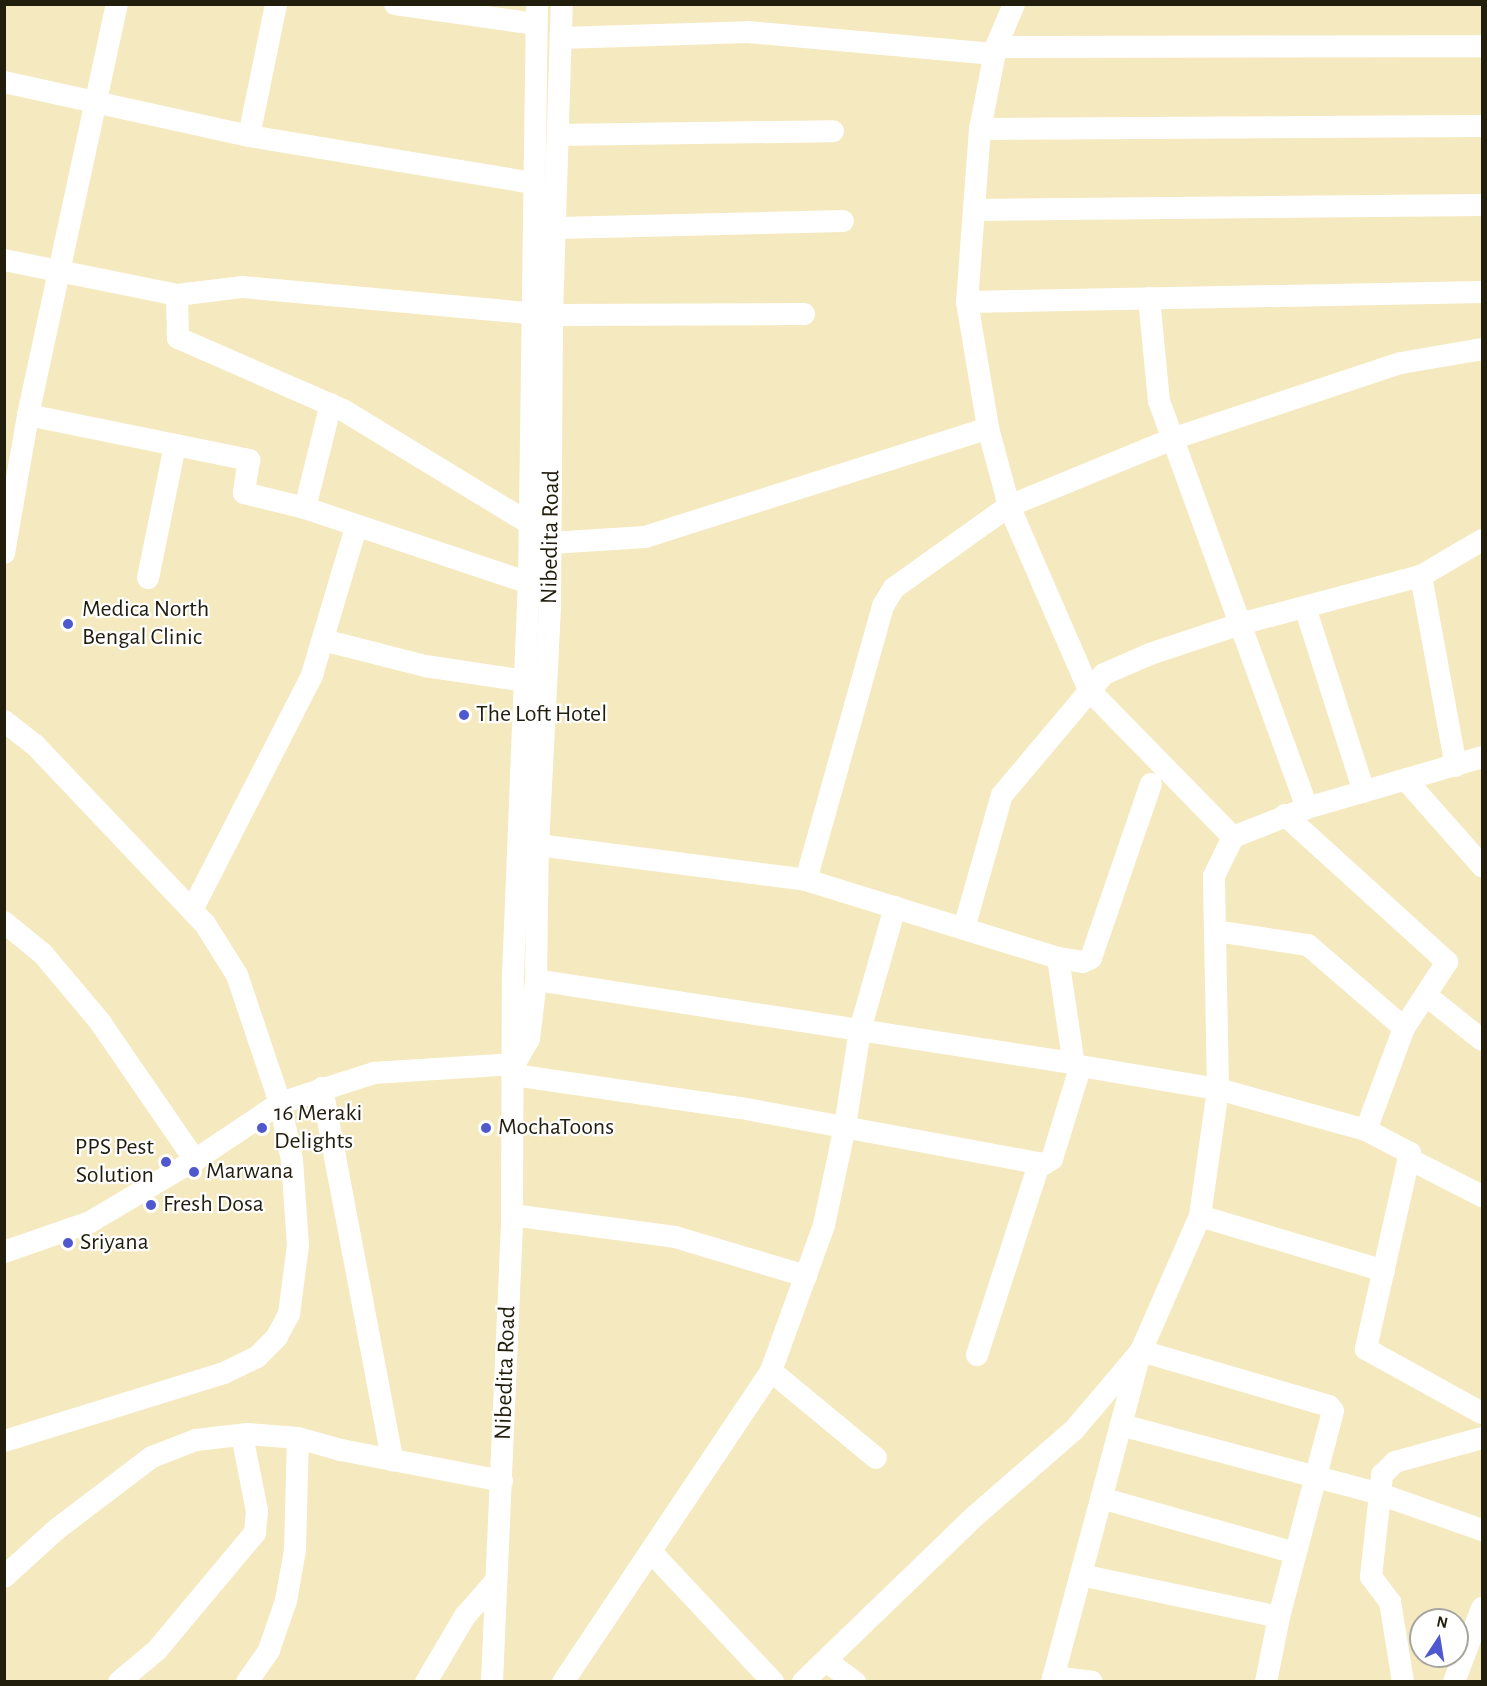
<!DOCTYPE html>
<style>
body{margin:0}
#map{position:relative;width:1487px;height:1686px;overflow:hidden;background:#f5e9bf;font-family:"Alegreya Sans",sans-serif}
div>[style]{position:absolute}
.minor>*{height:22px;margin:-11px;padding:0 11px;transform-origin:11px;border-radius:11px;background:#fff}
.dots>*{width:16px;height:16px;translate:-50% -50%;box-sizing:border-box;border:3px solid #fff;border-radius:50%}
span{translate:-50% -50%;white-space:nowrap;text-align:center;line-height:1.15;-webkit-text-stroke:4.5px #fff;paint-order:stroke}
.street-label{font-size:24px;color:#221e0e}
.poi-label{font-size:24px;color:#221e0e}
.left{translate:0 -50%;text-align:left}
.right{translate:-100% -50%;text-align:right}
.frame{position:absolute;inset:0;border:6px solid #221e0e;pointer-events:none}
.north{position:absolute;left:1409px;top:1608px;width:60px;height:60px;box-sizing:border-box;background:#fff;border:2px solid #a7a59f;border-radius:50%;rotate:12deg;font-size:16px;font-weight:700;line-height:24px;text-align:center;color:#221e0e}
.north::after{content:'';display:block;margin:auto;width:21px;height:27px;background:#4f58cf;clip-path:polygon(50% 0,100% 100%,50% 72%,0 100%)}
</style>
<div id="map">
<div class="minor">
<i style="left:395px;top:4px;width:142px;rotate:8.1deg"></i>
<i style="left:1014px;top:4px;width:47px;rotate:112.7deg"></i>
<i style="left:996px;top:47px;width:84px;rotate:101deg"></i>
<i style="left:980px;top:129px;width:173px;rotate:94.3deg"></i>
<i style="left:967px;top:302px;width:128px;rotate:80.5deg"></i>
<i style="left:988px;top:428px;width:81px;rotate:74.9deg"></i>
<i style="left:1009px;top:506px;width:201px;rotate:66.5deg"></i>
<i style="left:1089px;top:690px;width:206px;rotate:45.6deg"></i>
<i style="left:561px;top:38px;width:187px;rotate:-1.8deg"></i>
<i style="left:748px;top:32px;width:247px;rotate:5.1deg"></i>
<i style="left:996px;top:47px;width:486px;rotate:-0.1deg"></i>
<i style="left:4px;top:82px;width:251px;rotate:12.4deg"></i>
<i style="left:249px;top:136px;width:288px;rotate:9.4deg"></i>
<i style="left:980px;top:129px;width:502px;rotate:-0.34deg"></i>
<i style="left:558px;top:135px;width:275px;rotate:-0.8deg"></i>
<i style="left:249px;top:136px;width:135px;rotate:-78.4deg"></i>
<i style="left:974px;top:210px;width:508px;rotate:-0.56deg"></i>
<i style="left:557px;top:228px;width:286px;rotate:-1.4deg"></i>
<i style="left:4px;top:260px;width:177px;rotate:11.4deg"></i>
<i style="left:177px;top:295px;width:65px;rotate:-7deg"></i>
<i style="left:242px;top:287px;width:311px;rotate:5.2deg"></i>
<i style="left:552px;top:315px;width:252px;rotate:-0.2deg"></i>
<i style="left:177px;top:295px;width:43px;rotate:88.7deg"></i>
<i style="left:178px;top:338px;width:180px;rotate:23.6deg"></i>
<i style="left:343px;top:410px;width:218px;rotate:31.3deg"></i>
<i style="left:1149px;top:298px;width:103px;rotate:84.5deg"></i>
<i style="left:1159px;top:401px;width:433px;rotate:70deg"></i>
<i style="left:967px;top:302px;width:515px;rotate:-1.11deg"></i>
<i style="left:28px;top:415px;width:226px;rotate:11.5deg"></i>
<i style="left:249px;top:460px;width:33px;rotate:99deg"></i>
<i style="left:244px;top:493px;width:63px;rotate:13.8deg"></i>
<i style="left:305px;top:508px;width:236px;rotate:18.5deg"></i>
<i style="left:305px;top:508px;width:107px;rotate:-76deg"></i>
<i style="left:551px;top:543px;width:94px;rotate:-3.7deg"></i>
<i style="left:645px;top:537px;width:360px;rotate:-17.6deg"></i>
<i style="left:4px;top:553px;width:140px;rotate:-80.1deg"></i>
<i style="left:28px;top:415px;width:421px;rotate:-77.8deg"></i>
<i style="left:1421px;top:576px;width:193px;rotate:79.6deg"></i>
<i style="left:148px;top:578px;width:136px;rotate:-78.5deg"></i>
<i style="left:1305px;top:607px;width:194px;rotate:72.3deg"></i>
<i style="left:323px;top:640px;width:105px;rotate:14.3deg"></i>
<i style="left:425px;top:666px;width:101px;rotate:8.5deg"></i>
<i style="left:4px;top:721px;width:39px;rotate:38deg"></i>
<i style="left:35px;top:745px;width:247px;rotate:46.5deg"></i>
<i style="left:205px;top:924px;width:60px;rotate:57.9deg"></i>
<i style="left:237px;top:975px;width:135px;rotate:71.4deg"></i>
<i style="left:280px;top:1103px;width:58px;rotate:78.1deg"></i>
<i style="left:292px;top:1160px;width:85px;rotate:86deg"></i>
<i style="left:298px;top:1245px;width:70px;rotate:97.4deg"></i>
<i style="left:289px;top:1314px;width:26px;rotate:118deg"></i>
<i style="left:277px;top:1337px;width:28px;rotate:135deg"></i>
<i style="left:257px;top:1357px;width:37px;rotate:154deg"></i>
<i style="left:224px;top:1373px;width:230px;rotate:162.8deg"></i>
<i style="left:1406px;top:780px;width:115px;rotate:48.5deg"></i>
<i style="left:1285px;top:815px;width:219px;rotate:42.2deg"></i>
<i style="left:1447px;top:962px;width:79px;rotate:123.1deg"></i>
<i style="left:1404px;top:1028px;width:109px;rotate:110.4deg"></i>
<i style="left:538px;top:845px;width:270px;rotate:7.4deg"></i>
<i style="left:806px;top:880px;width:264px;rotate:17.2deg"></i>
<i style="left:1058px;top:958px;width:25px;rotate:9deg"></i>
<i style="left:1083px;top:962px;width:9px;rotate:-27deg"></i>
<i style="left:1091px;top:958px;width:184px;rotate:-71deg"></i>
<i style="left:806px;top:880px;width:285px;rotate:-74.3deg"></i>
<i style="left:883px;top:606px;width:21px;rotate:-59deg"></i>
<i style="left:894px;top:588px;width:141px;rotate:-35.5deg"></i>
<i style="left:1009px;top:506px;width:176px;rotate:-22.3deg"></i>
<i style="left:1172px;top:439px;width:241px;rotate:-18.4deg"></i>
<i style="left:1401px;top:363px;width:82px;rotate:-9.8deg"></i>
<i style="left:192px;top:910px;width:264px;rotate:-62.9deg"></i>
<i style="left:312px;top:675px;width:154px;rotate:-73.4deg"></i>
<i style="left:4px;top:922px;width:50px;rotate:39.4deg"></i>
<i style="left:43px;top:954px;width:89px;rotate:50deg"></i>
<i style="left:100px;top:1022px;width:168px;rotate:55.5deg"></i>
<i style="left:964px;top:928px;width:138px;rotate:-74.1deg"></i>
<i style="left:1002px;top:795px;width:158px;rotate:-49.9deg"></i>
<i style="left:1104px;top:674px;width:50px;rotate:-23.5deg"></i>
<i style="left:1150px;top:654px;width:95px;rotate:-18.4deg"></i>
<i style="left:1240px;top:624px;width:187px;rotate:-14.9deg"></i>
<i style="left:1421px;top:576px;width:71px;rotate:-30.5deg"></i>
<i style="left:1216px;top:931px;width:93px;rotate:8.7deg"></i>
<i style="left:1308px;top:945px;width:127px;rotate:40.8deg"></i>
<i style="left:1058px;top:958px;width:108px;rotate:81.5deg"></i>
<i style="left:1074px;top:1065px;width:146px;rotate:9.5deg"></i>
<i style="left:1218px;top:1089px;width:154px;rotate:15.5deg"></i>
<i style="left:1366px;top:1130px;width:50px;rotate:27.6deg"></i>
<i style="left:1410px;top:1153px;width:201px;rotate:102.7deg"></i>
<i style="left:1366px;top:1349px;width:132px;rotate:28.9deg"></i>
<i style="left:536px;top:980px;width:542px;rotate:8.8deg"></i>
<i style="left:1427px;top:996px;width:70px;rotate:38.7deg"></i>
<i style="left:515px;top:1063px;width:28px;rotate:-60deg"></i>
<i style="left:529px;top:1039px;width:59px;rotate:-83.2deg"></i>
<i style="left:536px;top:980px;width:135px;rotate:-89.2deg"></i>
<i style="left:538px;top:845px;width:238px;rotate:-87.1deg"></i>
<i style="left:550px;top:607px;width:292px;rotate:-89.6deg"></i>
<i style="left:552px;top:315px;width:311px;rotate:-88.2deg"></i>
<i style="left:514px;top:1075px;width:229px;rotate:8.3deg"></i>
<i style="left:741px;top:1108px;width:308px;rotate:10.5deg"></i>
<i style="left:1044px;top:1164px;width:9px;rotate:-32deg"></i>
<i style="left:1052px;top:1159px;width:95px;rotate:-72.9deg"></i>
<i style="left:322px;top:1088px;width:379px;rotate:79.3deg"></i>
<i style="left:1411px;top:1160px;width:80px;rotate:26.9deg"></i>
<i style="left:512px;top:1215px;width:164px;rotate:7.7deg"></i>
<i style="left:675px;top:1237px;width:137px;rotate:16.6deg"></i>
<i style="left:1200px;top:1216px;width:192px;rotate:16.6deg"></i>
<i style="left:4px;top:1252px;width:91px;rotate:-19.2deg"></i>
<i style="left:90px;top:1222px;width:122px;rotate:-30.6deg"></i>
<i style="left:195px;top:1160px;width:102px;rotate:-33.8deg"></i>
<i style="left:280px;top:1103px;width:99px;rotate:-17.7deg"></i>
<i style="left:374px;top:1073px;width:140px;rotate:-3.7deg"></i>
<i style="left:977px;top:1355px;width:201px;rotate:-72deg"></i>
<i style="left:771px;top:1371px;width:136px;rotate:39.6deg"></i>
<i style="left:1121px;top:1425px;width:265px;rotate:14.9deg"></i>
<i style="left:1377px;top:1493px;width:111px;rotate:19.4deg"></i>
<i style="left:1101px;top:1498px;width:202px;rotate:15.8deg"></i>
<i style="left:652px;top:1553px;width:177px;rotate:46.8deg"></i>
<i style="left:1081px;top:1575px;width:202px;rotate:12deg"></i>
<i style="left:4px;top:1577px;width:72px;rotate:-42.2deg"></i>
<i style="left:57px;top:1529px;width:119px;rotate:-37.2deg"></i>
<i style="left:152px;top:1457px;width:47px;rotate:-21.1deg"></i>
<i style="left:196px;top:1440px;width:52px;rotate:-6.6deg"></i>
<i style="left:248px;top:1434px;width:50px;rotate:4.6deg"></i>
<i style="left:298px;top:1438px;width:45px;rotate:15.6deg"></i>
<i style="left:341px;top:1450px;width:164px;rotate:10.9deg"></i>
<i style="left:826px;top:1661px;width:36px;rotate:36deg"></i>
<i style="left:1053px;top:1677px;width:39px;rotate:7deg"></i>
<i style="left:119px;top:1682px;width:50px;rotate:-40.1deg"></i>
<i style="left:157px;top:1650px;width:153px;rotate:-50.1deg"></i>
<i style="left:255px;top:1533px;width:22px;rotate:-85deg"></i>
<i style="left:257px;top:1511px;width:77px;rotate:-101.2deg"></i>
<i style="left:247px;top:1682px;width:39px;rotate:-55deg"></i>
<i style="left:269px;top:1650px;width:52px;rotate:-70.9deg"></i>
<i style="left:286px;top:1601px;width:52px;rotate:-80deg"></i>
<i style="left:295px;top:1550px;width:112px;rotate:-88.5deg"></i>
<i style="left:426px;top:1682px;width:77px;rotate:-59.4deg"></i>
<i style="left:465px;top:1616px;width:44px;rotate:-48.7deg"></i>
<i style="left:492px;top:1682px;width:467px;rotate:-87.5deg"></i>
<i style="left:512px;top:1215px;width:239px;rotate:-89.8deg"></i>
<i style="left:513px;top:976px;width:393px;rotate:-87.7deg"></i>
<i style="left:529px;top:583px;width:579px;rotate:-89.21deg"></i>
<i style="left:563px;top:1682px;width:374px;rotate:-56.2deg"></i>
<i style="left:771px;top:1371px;width:155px;rotate:-70deg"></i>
<i style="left:824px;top:1225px;width:101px;rotate:-78deg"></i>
<i style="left:845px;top:1126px;width:97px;rotate:-81.1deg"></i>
<i style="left:860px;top:1030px;width:128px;rotate:-74.1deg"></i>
<i style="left:803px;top:1682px;width:239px;rotate:-44deg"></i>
<i style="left:975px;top:1516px;width:131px;rotate:-41deg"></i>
<i style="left:1074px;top:1430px;width:104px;rotate:-49.7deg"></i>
<i style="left:1141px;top:1351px;width:147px;rotate:-66.4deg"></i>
<i style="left:1200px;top:1216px;width:128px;rotate:-81.9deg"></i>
<i style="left:1218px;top:1089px;width:213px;rotate:-91.1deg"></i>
<i style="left:1214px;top:876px;width:43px;rotate:-64deg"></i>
<i style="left:1233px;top:837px;width:79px;rotate:-21.4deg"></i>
<i style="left:1307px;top:808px;width:182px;rotate:-16.2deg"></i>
<i style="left:1052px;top:1682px;width:343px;rotate:-75deg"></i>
<i style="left:1141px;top:1351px;width:196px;rotate:16.3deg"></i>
<i style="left:1329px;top:1406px;width:6px;rotate:51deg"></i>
<i style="left:1333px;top:1411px;width:213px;rotate:104.7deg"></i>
<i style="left:1279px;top:1617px;width:66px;rotate:101.3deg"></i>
<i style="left:1403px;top:1682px;width:81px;rotate:-99.2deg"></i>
<i style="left:1390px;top:1602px;width:31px;rotate:-127deg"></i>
<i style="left:1371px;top:1577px;width:103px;rotate:-83.8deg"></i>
<i style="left:1382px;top:1475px;width:18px;rotate:-45deg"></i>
<i style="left:1395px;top:1462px;width:90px;rotate:-15.4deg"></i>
<i style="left:1454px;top:1682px;width:79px;rotate:-69.3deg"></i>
</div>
<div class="dots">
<i style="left:68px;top:624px;background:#4f58cf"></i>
<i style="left:464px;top:715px;background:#4f58cf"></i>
<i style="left:262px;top:1128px;background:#4f58cf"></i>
<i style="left:486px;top:1128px;background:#4f58cf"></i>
<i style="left:166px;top:1162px;background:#4f58cf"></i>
<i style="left:194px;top:1172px;background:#4f58cf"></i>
<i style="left:151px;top:1205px;background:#4f58cf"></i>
<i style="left:68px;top:1243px;background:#4f58cf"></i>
</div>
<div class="street-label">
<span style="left:551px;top:537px;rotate:-89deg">Nibedita Road</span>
<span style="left:506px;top:1373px;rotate:-88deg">Nibedita Road</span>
</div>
<div class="poi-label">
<span class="left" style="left:82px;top:624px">Medica North<br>Bengal Clinic</span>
<span class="left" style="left:476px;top:715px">The Loft Hotel</span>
<span class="left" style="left:274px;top:1128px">16 Meraki<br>Delights</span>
<span class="left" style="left:498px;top:1128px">MochaToons</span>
<span class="right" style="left:154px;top:1162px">PPS Pest<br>Solution</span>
<span class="left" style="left:206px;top:1172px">Marwana</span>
<span class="left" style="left:163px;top:1205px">Fresh Dosa</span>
<span class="left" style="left:80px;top:1243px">Sriyana</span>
</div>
<div class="frame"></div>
<div class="north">N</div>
</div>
